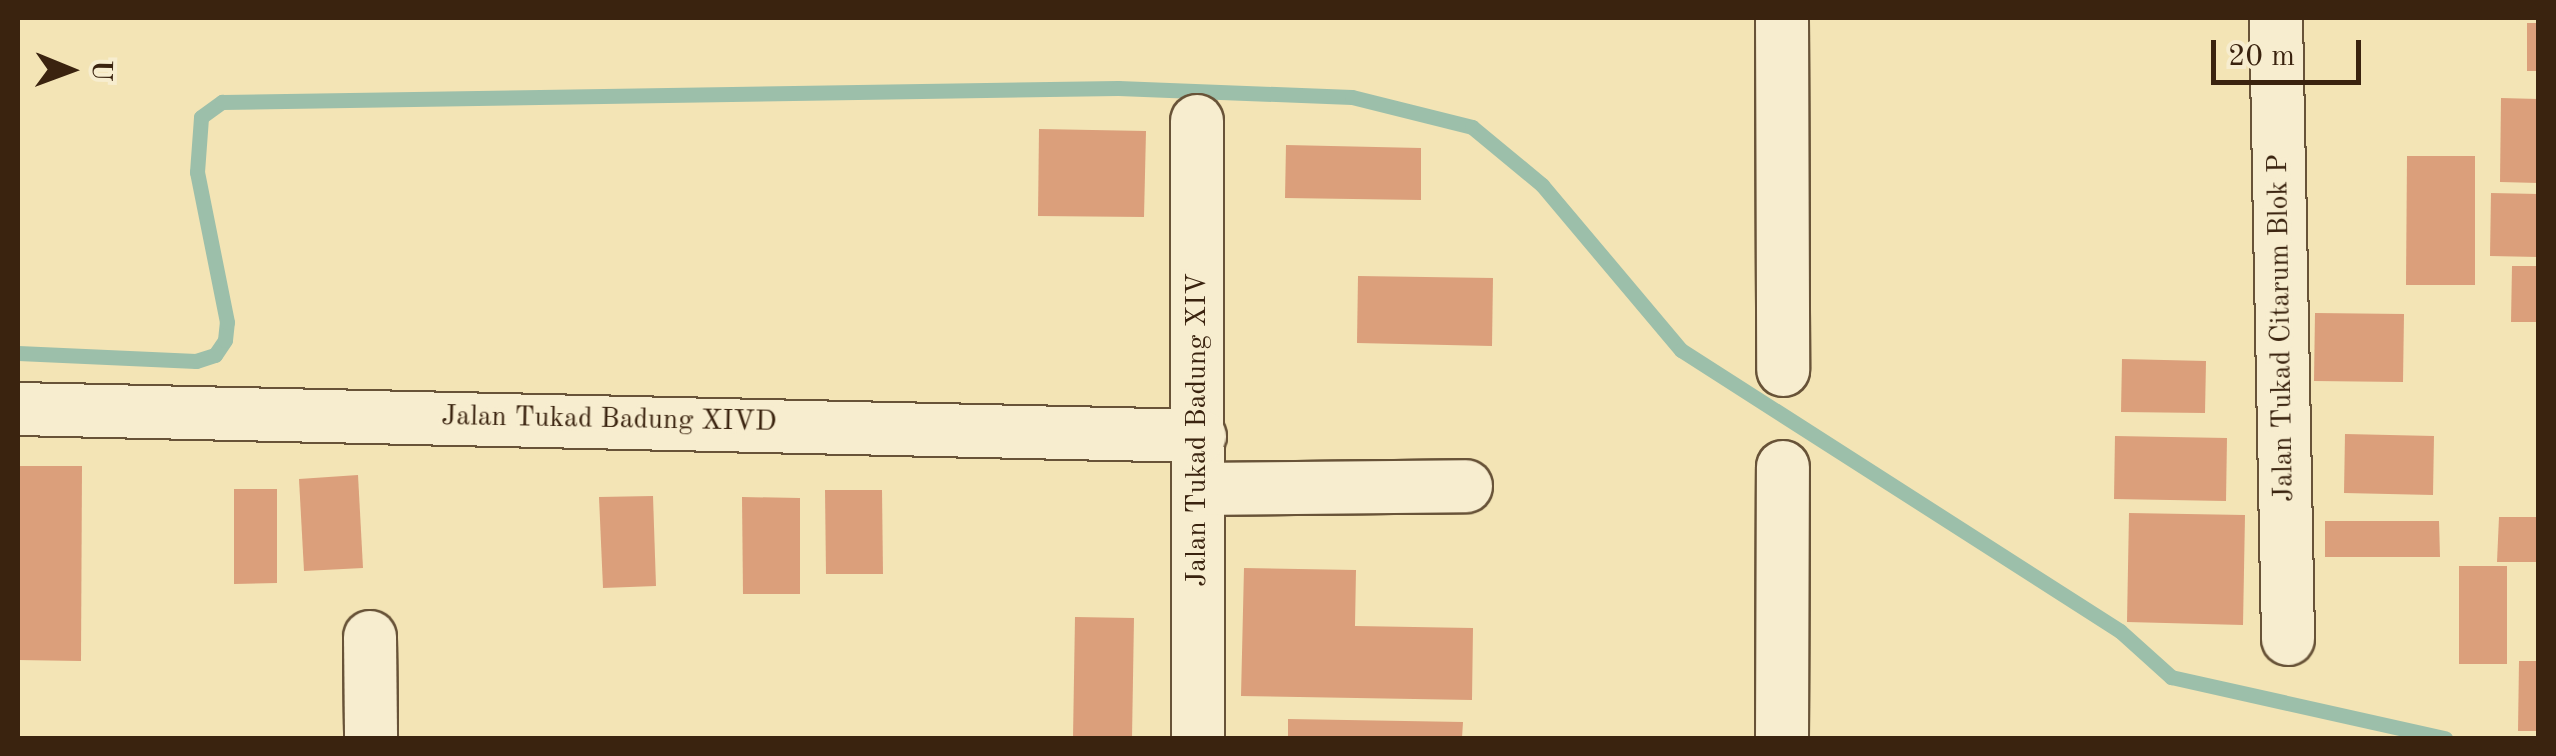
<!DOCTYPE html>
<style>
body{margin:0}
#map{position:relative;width:2556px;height:756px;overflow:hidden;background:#f3e4b5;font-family:"Old Standard TT",serif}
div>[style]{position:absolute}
.stream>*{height:15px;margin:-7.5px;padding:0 7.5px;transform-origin:7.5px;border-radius:7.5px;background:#9cbfaa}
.building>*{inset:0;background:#db9f7b}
.roads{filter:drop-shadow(2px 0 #685338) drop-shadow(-2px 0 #685338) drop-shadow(0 2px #685338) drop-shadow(0 -2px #685338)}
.minor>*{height:52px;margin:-26px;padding:0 26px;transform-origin:26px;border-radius:26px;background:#f7edcf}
span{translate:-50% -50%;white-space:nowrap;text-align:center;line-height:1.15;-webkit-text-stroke:8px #f7edcf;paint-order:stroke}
.street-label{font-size:28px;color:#3a230f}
.frame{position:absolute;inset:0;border:20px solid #3a230f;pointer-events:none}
.north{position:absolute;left:20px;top:20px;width:100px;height:100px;-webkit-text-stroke:8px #f7edcf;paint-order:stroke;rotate:91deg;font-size:28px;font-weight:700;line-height:40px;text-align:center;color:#3a230f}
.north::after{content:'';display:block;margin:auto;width:35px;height:45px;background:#3a230f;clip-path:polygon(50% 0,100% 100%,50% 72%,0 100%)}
.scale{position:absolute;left:2211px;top:40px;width:150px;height:45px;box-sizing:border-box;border:5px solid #3a230f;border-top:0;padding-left:12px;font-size:30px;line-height:35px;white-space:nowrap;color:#3a230f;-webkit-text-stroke:8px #f7edcf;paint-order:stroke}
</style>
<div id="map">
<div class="stream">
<i style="left:18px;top:353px;width:178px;rotate:2.6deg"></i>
<i style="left:196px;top:361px;width:20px;rotate:-18deg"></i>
<i style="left:215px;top:355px;width:18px;rotate:-56deg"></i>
<i style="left:225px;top:340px;width:18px;rotate:-84deg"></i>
<i style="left:227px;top:322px;width:153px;rotate:-101.3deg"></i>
<i style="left:197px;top:172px;width:55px;rotate:-85.8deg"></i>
<i style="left:201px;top:117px;width:26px;rotate:-36deg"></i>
<i style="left:222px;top:102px;width:896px;rotate:-0.9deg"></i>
<i style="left:1118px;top:88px;width:234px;rotate:2.2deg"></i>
<i style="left:1352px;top:97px;width:124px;rotate:14deg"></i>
<i style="left:1472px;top:127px;width:91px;rotate:39.6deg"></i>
<i style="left:1542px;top:185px;width:216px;rotate:49.9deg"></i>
<i style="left:1681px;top:350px;width:521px;rotate:32.62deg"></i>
<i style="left:2120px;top:631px;width:69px;rotate:42deg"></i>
<i style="left:2171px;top:677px;width:281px;rotate:12.6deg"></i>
</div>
<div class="building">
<i style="clip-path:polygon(2527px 23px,2538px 23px,2538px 71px,2527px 71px)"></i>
<i style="clip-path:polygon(2501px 98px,2538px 99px,2538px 183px,2500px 182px)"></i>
<i style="clip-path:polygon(1039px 129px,1146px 131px,1144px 217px,1038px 216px)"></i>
<i style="clip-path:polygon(1286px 145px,1421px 148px,1421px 200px,1285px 198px)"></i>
<i style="clip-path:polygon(2407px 156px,2475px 156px,2475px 285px,2406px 285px)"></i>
<i style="clip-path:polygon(2491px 193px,2538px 194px,2538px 257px,2490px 256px)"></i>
<i style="clip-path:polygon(2512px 266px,2538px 266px,2538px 322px,2511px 322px)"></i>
<i style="clip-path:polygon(1358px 276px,1493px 278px,1492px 346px,1357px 343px)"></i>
<i style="clip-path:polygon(2315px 313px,2404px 314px,2403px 382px,2314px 381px)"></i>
<i style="clip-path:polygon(2122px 359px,2206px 361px,2205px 413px,2121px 412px)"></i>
<i style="clip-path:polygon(2345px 434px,2434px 436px,2433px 495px,2344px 493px)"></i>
<i style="clip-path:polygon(2115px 436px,2227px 438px,2226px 501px,2114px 499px)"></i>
<i style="clip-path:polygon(18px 466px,82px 466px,81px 661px,18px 660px)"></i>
<i style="clip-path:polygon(358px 475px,363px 568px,304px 571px,299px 479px)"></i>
<i style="clip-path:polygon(234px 489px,277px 489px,277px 583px,234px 584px)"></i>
<i style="clip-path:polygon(825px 490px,882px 490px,883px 574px,826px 574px)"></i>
<i style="clip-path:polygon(653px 496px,656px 586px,603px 588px,599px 497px)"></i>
<i style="clip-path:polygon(742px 497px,800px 498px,800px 594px,743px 594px)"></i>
<i style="clip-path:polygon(2129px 513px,2245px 515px,2243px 625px,2127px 622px)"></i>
<i style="clip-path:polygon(2499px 517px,2538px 517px,2538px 562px,2497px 562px)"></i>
<i style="clip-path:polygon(2325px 521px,2439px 521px,2440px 557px,2325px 557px)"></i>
<i style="clip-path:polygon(2459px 566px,2507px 566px,2507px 664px,2459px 664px)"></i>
<i style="clip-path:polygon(1244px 568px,1356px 570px,1355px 626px,1473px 628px,1472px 700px,1241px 696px)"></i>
<i style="clip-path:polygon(1075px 617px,1134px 618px,1132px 738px,1073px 738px)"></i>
<i style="clip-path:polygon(2519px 661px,2538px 661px,2538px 731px,2518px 731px)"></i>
<i style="clip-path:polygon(1288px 719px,1463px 722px,1462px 738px,1288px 738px)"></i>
</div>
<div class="roads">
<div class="minor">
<i style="left:1782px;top:18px;width:352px;rotate:89.8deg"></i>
<i style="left:2276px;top:18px;width:621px;rotate:88.89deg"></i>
<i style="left:1197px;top:121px;width:617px;rotate:89.91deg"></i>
<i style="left:18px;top:409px;width:1182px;rotate:1.31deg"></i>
<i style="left:1199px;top:489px;width:267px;rotate:-0.6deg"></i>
<i style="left:370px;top:637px;width:101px;rotate:89.4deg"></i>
<i style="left:1782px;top:738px;width:271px;rotate:-89.8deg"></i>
</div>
</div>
<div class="street-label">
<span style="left:2282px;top:328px;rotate:-91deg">Jalan Tukad Citarum Blok P</span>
<span style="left:609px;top:420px;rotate:1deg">Jalan Tukad Badung XIVD</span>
<span style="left:1198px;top:430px;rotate:-90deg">Jalan Tukad Badung XIV</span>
</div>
<div class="frame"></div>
<div class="north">U</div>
<div class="scale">20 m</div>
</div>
